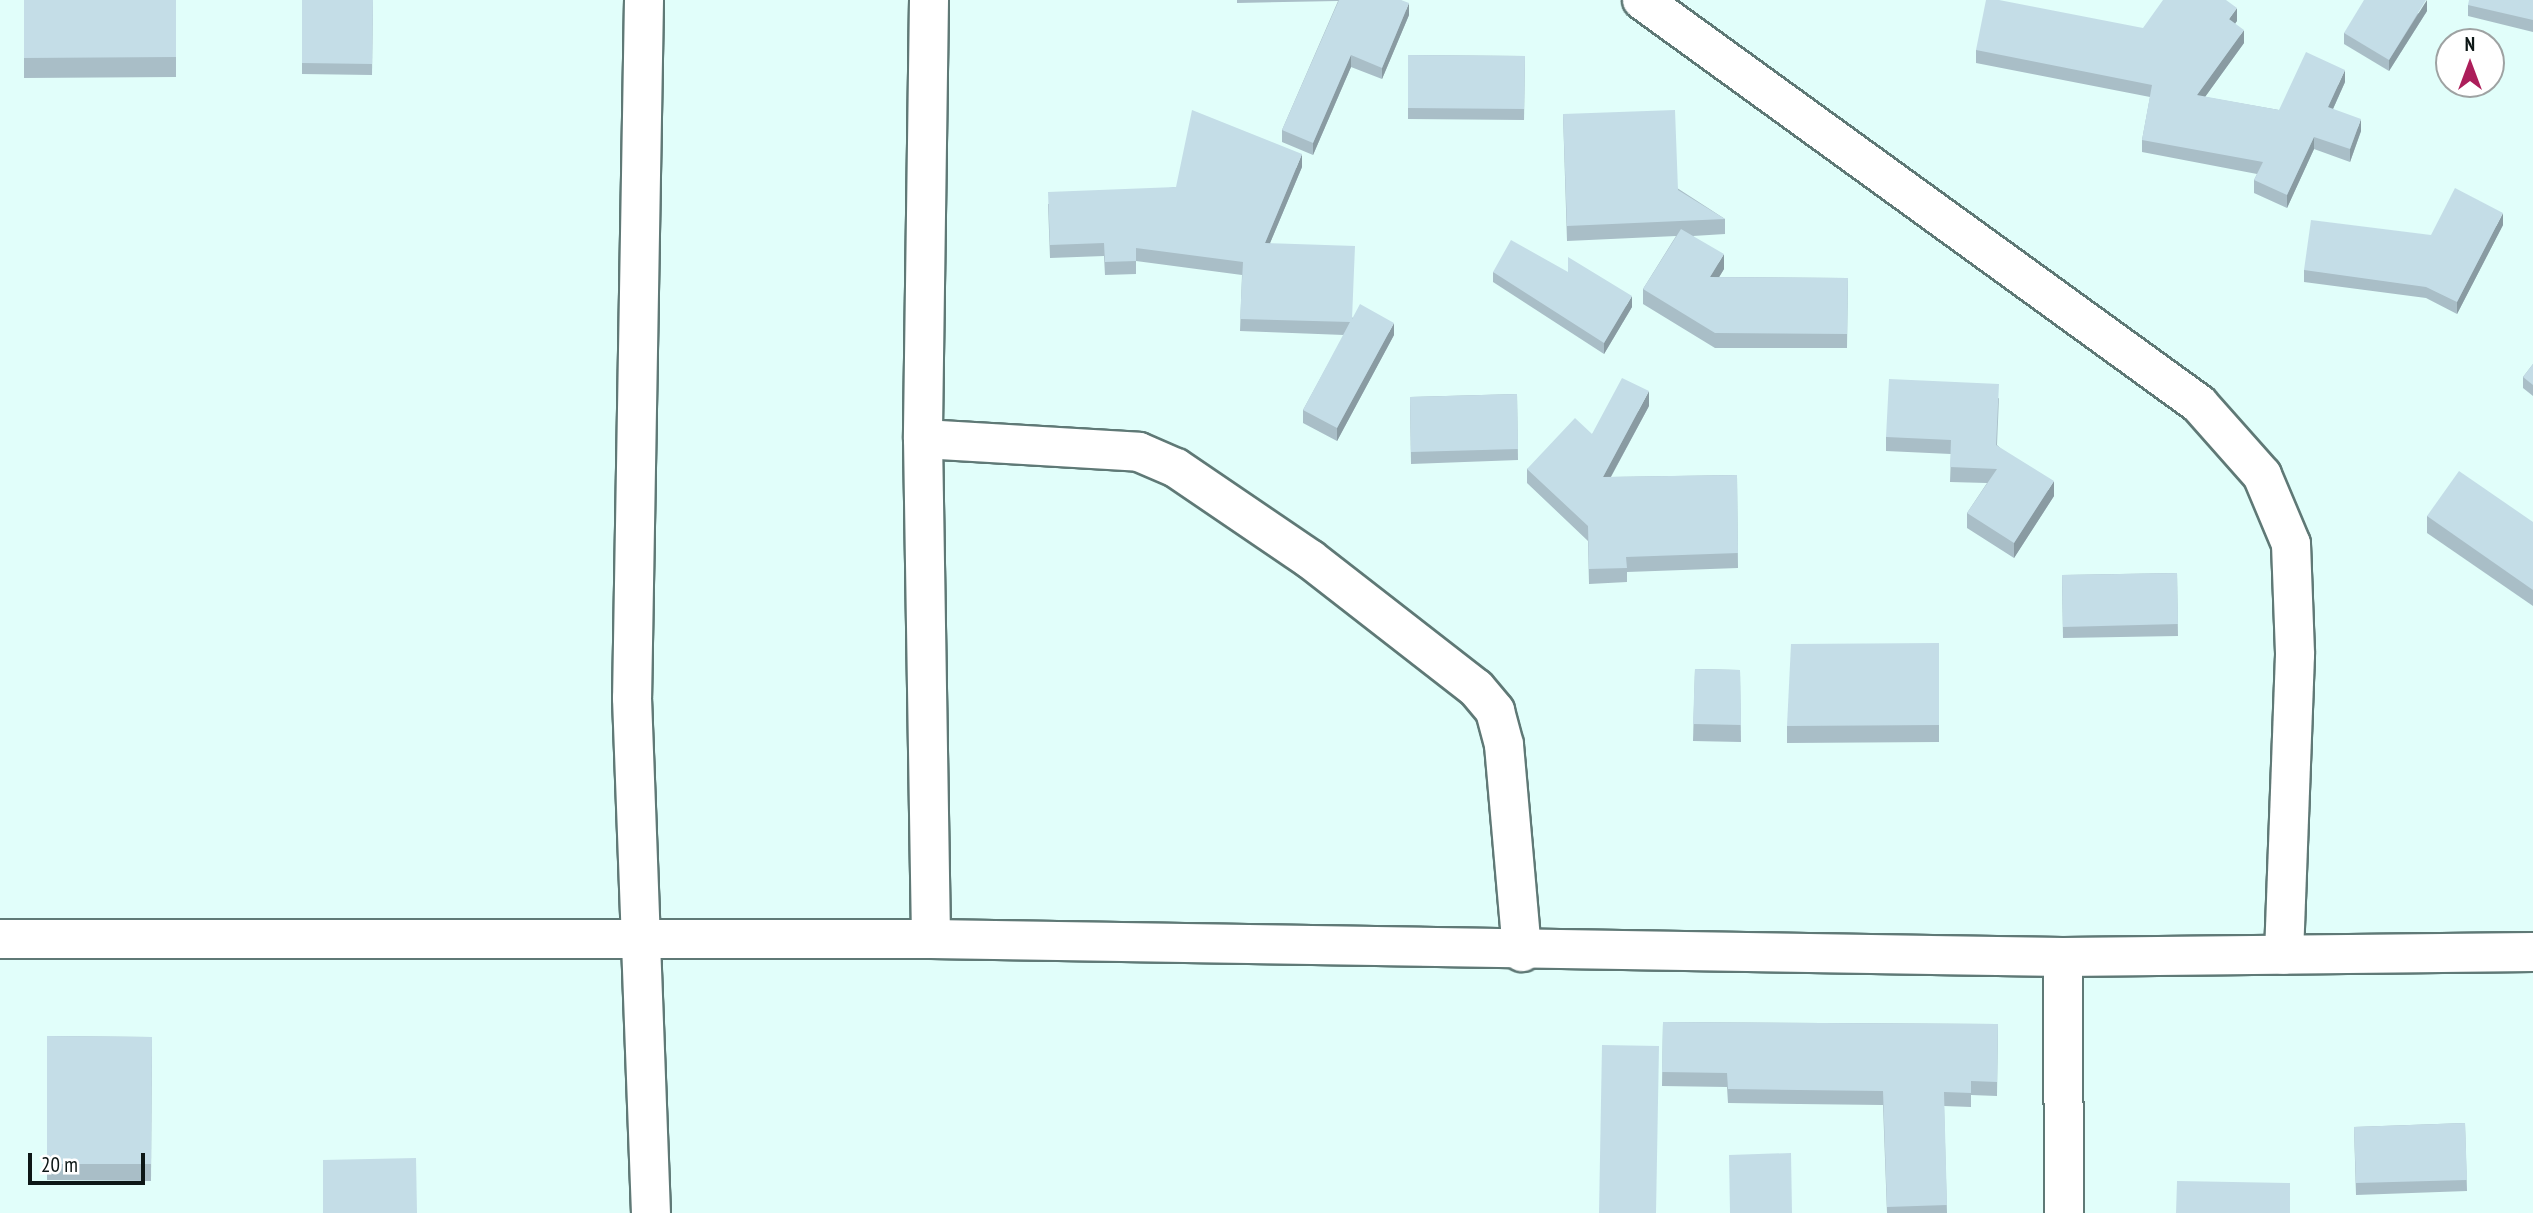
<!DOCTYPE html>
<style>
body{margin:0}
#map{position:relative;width:2533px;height:1213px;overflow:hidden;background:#e1fefa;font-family:"PT Sans Narrow",sans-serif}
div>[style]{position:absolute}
.roads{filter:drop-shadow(2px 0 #5f7976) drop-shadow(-2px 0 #5f7976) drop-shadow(0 2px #5f7976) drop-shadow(0 -2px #5f7976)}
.street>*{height:38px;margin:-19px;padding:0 19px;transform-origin:19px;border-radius:19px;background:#fff}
.secondary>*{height:38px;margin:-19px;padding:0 19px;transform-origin:19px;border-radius:19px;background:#fff}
.wall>*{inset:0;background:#a9bec7}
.shaded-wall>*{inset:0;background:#899ba2}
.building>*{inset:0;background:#c4dde7}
span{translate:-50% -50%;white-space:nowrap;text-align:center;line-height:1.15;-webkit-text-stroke:5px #fff;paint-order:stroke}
.north{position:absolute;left:2435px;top:28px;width:70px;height:70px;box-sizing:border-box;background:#fff;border:2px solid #9ea2a2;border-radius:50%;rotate:0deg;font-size:19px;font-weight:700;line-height:28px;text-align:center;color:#0d1716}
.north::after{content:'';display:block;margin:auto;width:24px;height:32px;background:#ac1e5a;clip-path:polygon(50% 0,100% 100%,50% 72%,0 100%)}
.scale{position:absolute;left:28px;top:1153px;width:117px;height:32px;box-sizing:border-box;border:4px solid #0d1716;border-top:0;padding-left:9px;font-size:21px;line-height:24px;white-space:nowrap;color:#0d1716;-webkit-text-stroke:5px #fff;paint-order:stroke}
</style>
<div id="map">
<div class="roads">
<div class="street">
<i style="left:929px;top:0;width:439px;rotate:90.8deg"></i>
<i style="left:923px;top:439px;width:500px;rotate:89.08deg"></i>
<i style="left:1642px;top:0;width:688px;rotate:35.95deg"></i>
<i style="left:2199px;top:404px;width:95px;rotate:48.4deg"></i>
<i style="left:2262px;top:475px;width:75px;rotate:67.2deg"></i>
<i style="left:2291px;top:544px;width:111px;rotate:87.9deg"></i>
<i style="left:2295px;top:655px;width:300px;rotate:92.1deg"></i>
<i style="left:923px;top:439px;width:216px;rotate:3.4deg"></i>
<i style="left:1139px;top:452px;width:40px;rotate:23.4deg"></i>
<i style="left:1176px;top:468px;width:162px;rotate:34.2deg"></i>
<i style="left:1310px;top:559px;width:210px;rotate:37.9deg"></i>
<i style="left:1476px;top:688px;width:30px;rotate:50deg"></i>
<i style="left:1495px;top:711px;width:35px;rotate:75deg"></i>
<i style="left:1504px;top:745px;width:208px;rotate:85deg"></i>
<i style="left:2063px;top:957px;width:256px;rotate:89.8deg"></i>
</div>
<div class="secondary">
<i style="left:644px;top:0;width:698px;rotate:90.98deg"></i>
<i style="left:632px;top:698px;width:515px;rotate:87.89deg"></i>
<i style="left:0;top:939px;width:931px"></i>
<i style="left:931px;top:939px;width:1132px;rotate:0.91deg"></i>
<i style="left:2063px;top:957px;width:470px;rotate:-0.6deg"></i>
</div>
</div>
<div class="wall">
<i style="clip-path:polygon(24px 0,176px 0,176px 77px,24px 78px)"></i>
<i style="clip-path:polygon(302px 0,373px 0,372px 75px,302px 74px)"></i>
<i style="clip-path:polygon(1237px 0,1401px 0,1409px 15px,1382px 79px,1351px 67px,1313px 155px,1282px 142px,1282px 130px,1338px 1px,1237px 3px)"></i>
<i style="clip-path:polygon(2533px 0,2533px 32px,2468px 16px,2468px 5px)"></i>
<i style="clip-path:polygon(2427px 11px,2389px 71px,2344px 44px,2344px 33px)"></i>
<i style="clip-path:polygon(2237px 21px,2235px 23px,2244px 43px,2205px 97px,2279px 110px,2345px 82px,2333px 109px,2361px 131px,2350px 162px,2314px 149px,2287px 208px,2254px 193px,2254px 180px,2257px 174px,2142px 152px,2142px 140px,2150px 97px,1976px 63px,1976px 50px,2143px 28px)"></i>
<i style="clip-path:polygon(1408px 55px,1525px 56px,1524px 120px,1408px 119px)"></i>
<i style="clip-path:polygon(1563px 114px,1725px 219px,1725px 234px,1693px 236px,1724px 269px,1719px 277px,1848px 278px,1847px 348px,1715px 348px,1643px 304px,1643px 289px,1676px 236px,1567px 241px)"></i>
<i style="clip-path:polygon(1302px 167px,1270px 243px,1353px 318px,1394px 335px,1337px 441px,1303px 423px,1303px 410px,1344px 335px,1240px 331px,1242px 275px,1136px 261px,1136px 274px,1105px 275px,1104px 256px,1050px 258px,1048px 204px,1176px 187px)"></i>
<i style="clip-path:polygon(2503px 225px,2457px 314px,2426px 298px,2304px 282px,2304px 270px,2431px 235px)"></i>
<i style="clip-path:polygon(1493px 272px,1632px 307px,1604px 354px,1493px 282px)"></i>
<i style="clip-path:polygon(2533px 364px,2533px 396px,2523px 388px,2523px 377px)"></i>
<i style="clip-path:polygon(1517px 394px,1518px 460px,1411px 464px,1410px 397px)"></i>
<i style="clip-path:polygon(1999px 398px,1997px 445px,2054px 496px,2014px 558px,1967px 528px,1967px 513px,1987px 483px,1950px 482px,1951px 454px,1886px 451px,1886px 437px)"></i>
<i style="clip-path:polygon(1649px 406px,1611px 477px,1737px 475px,1738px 568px,1627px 572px,1627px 582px,1589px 584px,1588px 541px,1527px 483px,1527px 469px,1592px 434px)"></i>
<i style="clip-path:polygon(2427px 516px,2533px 522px,2533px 606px,2427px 533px)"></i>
<i style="clip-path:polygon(2177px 573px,2178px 636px,2063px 638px,2062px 575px)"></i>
<i style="clip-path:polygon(1939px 643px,1939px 742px,1787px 743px,1787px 726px)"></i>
<i style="clip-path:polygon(1695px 669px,1740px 670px,1741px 742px,1693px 741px)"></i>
<i style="clip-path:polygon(1663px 1022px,1998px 1024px,1997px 1096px,1971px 1095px,1971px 1107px,1944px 1106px,1947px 1213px,1887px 1213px,1883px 1105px,1728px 1103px,1727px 1087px,1662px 1086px)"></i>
<i style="clip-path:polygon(47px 1036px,152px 1037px,151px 1181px,47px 1180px)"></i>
<i style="clip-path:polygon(2465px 1123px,2467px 1191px,2356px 1195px,2354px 1127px)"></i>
</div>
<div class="shaded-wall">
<i style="clip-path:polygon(2427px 0,2427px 11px,2389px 71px,2389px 60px)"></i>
<i style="clip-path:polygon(1409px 3px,1409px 15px,1382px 79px,1382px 68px)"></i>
<i style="clip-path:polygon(2237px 8px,2237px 21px,2229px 32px,2229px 19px)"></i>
<i style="clip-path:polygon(2244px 30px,2244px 43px,2197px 108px,2197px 95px)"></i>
<i style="clip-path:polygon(1351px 55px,1351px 67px,1313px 155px,1313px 143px)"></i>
<i style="clip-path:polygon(2345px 70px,2345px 82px,2328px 120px,2328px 107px)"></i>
<i style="clip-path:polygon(2361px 119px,2361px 131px,2350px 162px,2350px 149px)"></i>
<i style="clip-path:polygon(2314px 137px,2314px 149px,2287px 208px,2287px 195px)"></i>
<i style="clip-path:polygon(1302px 154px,1302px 167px,1265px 255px,1265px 243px)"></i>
<i style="clip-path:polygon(2503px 213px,2503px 225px,2457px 314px,2457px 302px)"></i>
<i style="clip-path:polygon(1724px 254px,1724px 269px,1710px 292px,1710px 277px)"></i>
<i style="clip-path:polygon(1632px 296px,1632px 307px,1604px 354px,1604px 343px)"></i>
<i style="clip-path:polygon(1394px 323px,1394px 335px,1337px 441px,1337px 428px)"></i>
<i style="clip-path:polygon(1649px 391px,1649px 406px,1603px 491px,1603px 477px)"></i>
<i style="clip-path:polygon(2054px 481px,2054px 496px,2014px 558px,2014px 543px)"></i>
</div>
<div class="building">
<i style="clip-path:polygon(24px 0,176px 0,176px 57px,24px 58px)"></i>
<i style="clip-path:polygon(302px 0,373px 0,372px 64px,302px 63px)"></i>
<i style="clip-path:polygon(1339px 0,1401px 0,1409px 3px,1382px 68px,1351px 55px,1313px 143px,1282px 130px)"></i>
<i style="clip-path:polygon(1986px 0,1999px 0,2143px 28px,2163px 0,2226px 0,2237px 8px,2229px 19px,2244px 30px,2197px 95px,2279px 110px,2306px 52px,2345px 70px,2328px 107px,2361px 119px,2350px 149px,2314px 137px,2287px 195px,2254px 180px,2263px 162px,2142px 140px,2152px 85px,1976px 50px)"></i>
<i style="clip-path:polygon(2364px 0,2426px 0,2389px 60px,2344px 33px)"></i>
<i style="clip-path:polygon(2469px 0,2533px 0,2533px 20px,2468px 5px)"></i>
<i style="clip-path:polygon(1408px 55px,1525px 56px,1524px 109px,1408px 108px)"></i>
<i style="clip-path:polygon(1192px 110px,1302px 154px,1265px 243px,1355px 246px,1352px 319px,1360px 304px,1394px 323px,1337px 428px,1303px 410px,1350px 322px,1240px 319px,1243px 262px,1136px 248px,1136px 261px,1105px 262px,1104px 243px,1050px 245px,1048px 192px,1176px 187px)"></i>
<i style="clip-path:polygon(1675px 110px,1678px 190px,1725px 219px,1567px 226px,1563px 114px)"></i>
<i style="clip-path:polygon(2455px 188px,2503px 213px,2457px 302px,2426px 287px,2304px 270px,2311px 220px,2431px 235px)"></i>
<i style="clip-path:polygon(1681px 229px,1724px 254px,1710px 277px,1848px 278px,1847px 334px,1715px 333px,1643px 289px)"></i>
<i style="clip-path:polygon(1511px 240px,1568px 272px,1568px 257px,1632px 296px,1604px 343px,1493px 272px)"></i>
<i style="clip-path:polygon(2533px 364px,2533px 385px,2523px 377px)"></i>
<i style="clip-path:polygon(1622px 378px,1649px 391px,1603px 477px,1737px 475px,1738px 553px,1626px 557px,1627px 568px,1589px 569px,1588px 526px,1527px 469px,1575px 418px,1592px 434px)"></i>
<i style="clip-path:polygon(1889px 379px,1999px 384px,1996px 445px,2054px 481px,2014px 543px,1967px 513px,1997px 469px,1950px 467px,1951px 440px,1886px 437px)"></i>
<i style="clip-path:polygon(1517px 394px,1518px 449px,1411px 452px,1410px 397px)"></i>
<i style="clip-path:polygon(2459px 471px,2533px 522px,2533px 590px,2427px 516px)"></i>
<i style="clip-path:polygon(2177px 573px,2178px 624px,2063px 627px,2062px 575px)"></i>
<i style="clip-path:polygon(1939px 643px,1939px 725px,1787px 726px,1791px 644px)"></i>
<i style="clip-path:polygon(1695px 669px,1740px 670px,1741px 725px,1693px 724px)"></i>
<i style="clip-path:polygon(1663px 1022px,1998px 1024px,1997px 1082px,1971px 1081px,1971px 1093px,1944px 1092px,1947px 1205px,1887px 1207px,1883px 1091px,1728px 1089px,1727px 1073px,1662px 1072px)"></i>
<i style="clip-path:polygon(47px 1036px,152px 1037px,151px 1164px,47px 1164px)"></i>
<i style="clip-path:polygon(1602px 1045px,1659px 1046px,1656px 1213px,1599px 1213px)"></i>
<i style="clip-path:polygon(2465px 1123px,2467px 1180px,2356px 1183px,2354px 1127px)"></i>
<i style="clip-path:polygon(1791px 1153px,1792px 1213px,1730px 1213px,1729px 1155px)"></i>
<i style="clip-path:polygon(416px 1158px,417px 1213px,323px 1213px,323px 1160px)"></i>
<i style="clip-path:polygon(2177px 1181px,2290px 1183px,2290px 1213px,2176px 1213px)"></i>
</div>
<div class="north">N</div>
<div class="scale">20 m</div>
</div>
